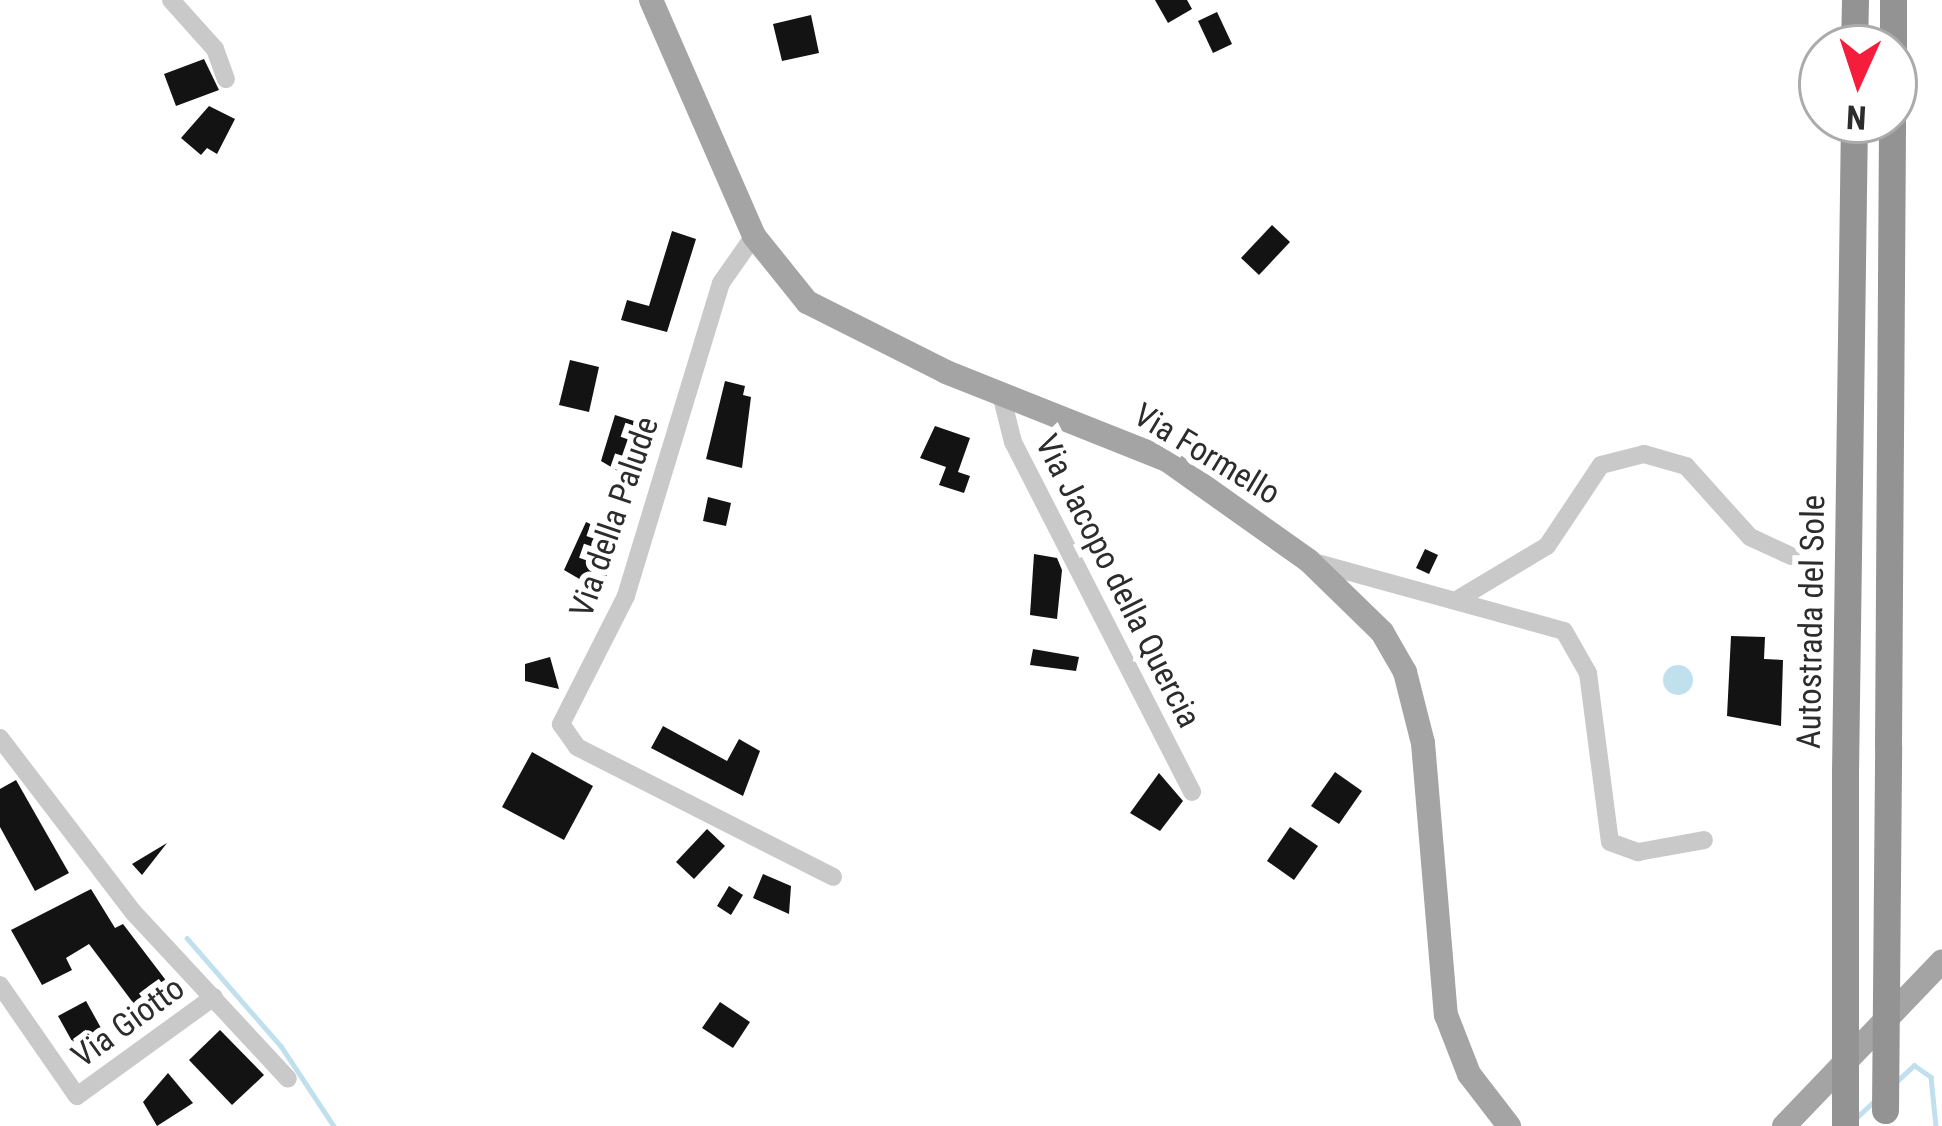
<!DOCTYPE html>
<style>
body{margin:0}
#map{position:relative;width:1942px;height:1126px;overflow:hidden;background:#fff;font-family:"Roboto Condensed",sans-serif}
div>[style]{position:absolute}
.water>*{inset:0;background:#c1e0ee}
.round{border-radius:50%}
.stream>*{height:4.5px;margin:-2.25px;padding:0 2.25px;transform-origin:2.25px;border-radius:2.25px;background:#c1e0ee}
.building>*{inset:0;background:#131313}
.minor>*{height:18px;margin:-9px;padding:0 9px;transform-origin:9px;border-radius:9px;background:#c9c9c9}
.major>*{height:24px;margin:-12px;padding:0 12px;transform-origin:12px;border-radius:12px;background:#a4a4a4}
.highway>*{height:27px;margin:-13.5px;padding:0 13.5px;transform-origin:13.5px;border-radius:13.5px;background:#939393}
.highway-bridge>*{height:27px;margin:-13.5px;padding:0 13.5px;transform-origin:13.5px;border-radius:13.5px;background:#939393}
span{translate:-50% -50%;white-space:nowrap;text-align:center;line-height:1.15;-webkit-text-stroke:12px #fff;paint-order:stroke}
.street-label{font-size:33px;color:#2c2c2c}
.north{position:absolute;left:1798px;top:24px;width:120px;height:120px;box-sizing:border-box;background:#fff;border:3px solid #ababab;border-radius:50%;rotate:183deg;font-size:33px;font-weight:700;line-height:48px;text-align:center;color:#2c2c2c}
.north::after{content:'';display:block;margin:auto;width:42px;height:54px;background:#f61c3b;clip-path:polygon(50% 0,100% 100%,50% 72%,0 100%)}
</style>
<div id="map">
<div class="water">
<i class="round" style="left:1663px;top:665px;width:30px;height:30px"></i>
</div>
<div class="stream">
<i style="left:187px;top:938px;width:143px;rotate:49deg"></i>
<i style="left:281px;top:1046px;width:96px;rotate:56.5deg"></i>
<i style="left:1895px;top:1083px;width:26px;rotate:-43deg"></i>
<i style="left:1914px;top:1065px;width:21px;rotate:35deg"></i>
<i style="left:1931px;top:1077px;width:49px;rotate:84.2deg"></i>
<i style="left:1855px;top:1119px;width:25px;rotate:-43deg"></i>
</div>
<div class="building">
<i style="clip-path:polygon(1155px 0,1187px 0,1192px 9px,1168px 23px)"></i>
<i style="clip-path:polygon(1217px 12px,1232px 44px,1213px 53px,1198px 21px)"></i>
<i style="clip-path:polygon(811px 15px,819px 53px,782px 61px,773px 24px)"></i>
<i style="clip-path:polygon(204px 59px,219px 90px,176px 106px,164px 74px)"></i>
<i style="clip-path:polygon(209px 106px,235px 119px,217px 154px,207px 148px,201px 155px,181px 138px)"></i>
<i style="clip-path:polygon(1272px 225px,1290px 242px,1259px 275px,1241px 258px)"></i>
<i style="clip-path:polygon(672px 231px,696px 239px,667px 332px,621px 320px,627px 300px,649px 306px)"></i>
<i style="clip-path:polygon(570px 360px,599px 367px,589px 412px,559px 405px)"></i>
<i style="clip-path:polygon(725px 381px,745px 386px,743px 395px,751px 397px,742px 468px,706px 459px)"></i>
<i style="clip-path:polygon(615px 415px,650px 426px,633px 480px,601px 461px)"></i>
<i style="clip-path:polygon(935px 426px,970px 438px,958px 472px,970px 476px,964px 493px,939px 485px,946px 467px,920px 458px)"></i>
<i style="clip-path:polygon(708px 497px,731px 503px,726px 526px,703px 521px)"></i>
<i style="clip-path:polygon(586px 522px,612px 534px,604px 552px,615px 557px,600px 591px,564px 570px)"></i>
<i style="clip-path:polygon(1425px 549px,1438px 555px,1429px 574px,1416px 568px)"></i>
<i style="clip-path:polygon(1034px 554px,1057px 558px,1062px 570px,1057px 619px,1030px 615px)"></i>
<i style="clip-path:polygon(1731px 636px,1765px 637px,1764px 659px,1783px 660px,1781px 726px,1727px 716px)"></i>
<i style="clip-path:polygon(1033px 649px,1079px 657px,1076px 671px,1030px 665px)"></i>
<i style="clip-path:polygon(550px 657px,559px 689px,525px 681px,525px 664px)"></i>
<i style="clip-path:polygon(663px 726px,727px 761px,739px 739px,760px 751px,743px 796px,651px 748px)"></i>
<i style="clip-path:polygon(532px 752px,593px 786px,564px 840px,502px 807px)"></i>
<i style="clip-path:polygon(1335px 772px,1362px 791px,1339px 824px,1311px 806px)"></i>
<i style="clip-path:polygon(1159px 773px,1183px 801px,1160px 831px,1130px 813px)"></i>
<i style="clip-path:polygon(16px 780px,69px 873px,35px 891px,0 827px,0 789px)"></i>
<i style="clip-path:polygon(1290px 827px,1318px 846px,1294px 880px,1267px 861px)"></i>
<i style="clip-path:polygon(707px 829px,725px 846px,694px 879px,676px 862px)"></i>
<i style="clip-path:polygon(167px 843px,142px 875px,132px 864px)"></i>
<i style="clip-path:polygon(763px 874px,791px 886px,789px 914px,753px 898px)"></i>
<i style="clip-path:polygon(729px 886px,743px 895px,731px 915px,717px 906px)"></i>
<i style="clip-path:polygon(91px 889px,115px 928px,123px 924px,171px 987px,137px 1008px,89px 944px,66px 958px,72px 970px,42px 985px,11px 930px)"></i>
<i style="clip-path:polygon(86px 1001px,101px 1028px,73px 1043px,58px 1016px)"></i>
<i style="clip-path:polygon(720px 1002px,750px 1022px,733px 1048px,702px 1028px)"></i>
<i style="clip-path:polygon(220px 1030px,264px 1075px,232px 1105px,189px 1060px)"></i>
<i style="clip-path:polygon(168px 1073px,193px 1103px,157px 1126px,143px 1102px)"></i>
</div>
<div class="minor">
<i style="left:171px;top:0;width:66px;rotate:48.1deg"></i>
<i style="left:215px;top:49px;width:32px;rotate:70deg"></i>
<i style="left:754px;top:236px;width:57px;rotate:125.1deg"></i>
<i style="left:721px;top:283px;width:327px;rotate:106.9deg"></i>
<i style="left:626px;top:596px;width:144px;rotate:116.9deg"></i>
<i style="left:561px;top:724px;width:28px;rotate:55deg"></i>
<i style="left:577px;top:747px;width:287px;rotate:26.9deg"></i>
<i style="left:1001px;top:394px;width:49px;rotate:76deg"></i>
<i style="left:1013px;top:442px;width:393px;rotate:62.9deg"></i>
<i style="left:1310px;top:561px;width:263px;rotate:15.4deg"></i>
<i style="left:1564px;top:631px;width:48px;rotate:60.3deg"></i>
<i style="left:1588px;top:673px;width:170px;rotate:82.6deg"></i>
<i style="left:1610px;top:842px;width:30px;rotate:20deg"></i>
<i style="left:1638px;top:852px;width:67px;rotate:-10.3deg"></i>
<i style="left:1460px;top:598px;width:101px;rotate:-30.9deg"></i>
<i style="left:1547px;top:546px;width:97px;rotate:-56.3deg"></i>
<i style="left:1601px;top:465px;width:44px;rotate:-14.3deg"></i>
<i style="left:1644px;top:454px;width:44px;rotate:15.9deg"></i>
<i style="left:1686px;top:466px;width:96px;rotate:48deg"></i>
<i style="left:1750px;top:537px;width:45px;rotate:24.9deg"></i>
<i style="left:0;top:738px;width:220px;rotate:52.6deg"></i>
<i style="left:134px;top:913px;width:226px;rotate:47.1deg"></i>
<i style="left:0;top:985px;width:135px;rotate:55.3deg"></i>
<i style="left:77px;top:1096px;width:169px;rotate:-35.9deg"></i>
</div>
<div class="major">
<i style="left:651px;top:0;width:257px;rotate:66.4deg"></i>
<i style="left:754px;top:236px;width:85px;rotate:51.2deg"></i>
<i style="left:807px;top:302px;width:156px;rotate:26.7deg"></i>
<i style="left:946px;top:372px;width:238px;rotate:21.7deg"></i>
<i style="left:1167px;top:460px;width:174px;rotate:35.4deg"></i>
<i style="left:1309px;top:561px;width:102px;rotate:44.2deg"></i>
<i style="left:1382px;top:632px;width:46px;rotate:60.1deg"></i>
<i style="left:1405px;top:672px;width:73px;rotate:75.8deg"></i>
<i style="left:1423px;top:743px;width:273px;rotate:85.2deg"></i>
<i style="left:1446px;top:1015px;width:63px;rotate:68.7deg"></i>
<i style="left:1469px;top:1074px;width:66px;rotate:52.4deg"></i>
<i style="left:1784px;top:1126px;width:228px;rotate:-46.2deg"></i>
</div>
<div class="highway">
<i style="left:1854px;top:48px;width:48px;rotate:-88.8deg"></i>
<i style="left:1893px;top:48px;width:48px;rotate:-90deg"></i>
<i style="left:1888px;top:746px;width:626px;rotate:-89.63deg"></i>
<i style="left:1845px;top:772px;width:652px;rotate:-89.21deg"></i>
</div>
<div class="highway-bridge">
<i style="left:1885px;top:1110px;width:364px;rotate:-89.5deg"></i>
<i style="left:1845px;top:1126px;width:354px;rotate:-90deg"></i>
</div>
<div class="street-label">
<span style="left:1207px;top:454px;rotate:31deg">Via Formello</span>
<span style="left:614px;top:517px;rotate:-71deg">Via della Palude</span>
<span style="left:1118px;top:581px;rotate:63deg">Via Jacopo della Quercia</span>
<span style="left:1811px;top:622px;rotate:-89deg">Autostrada del Sole</span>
<span style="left:128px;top:1022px;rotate:-36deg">Via Giotto</span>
</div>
<div class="north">N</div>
</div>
